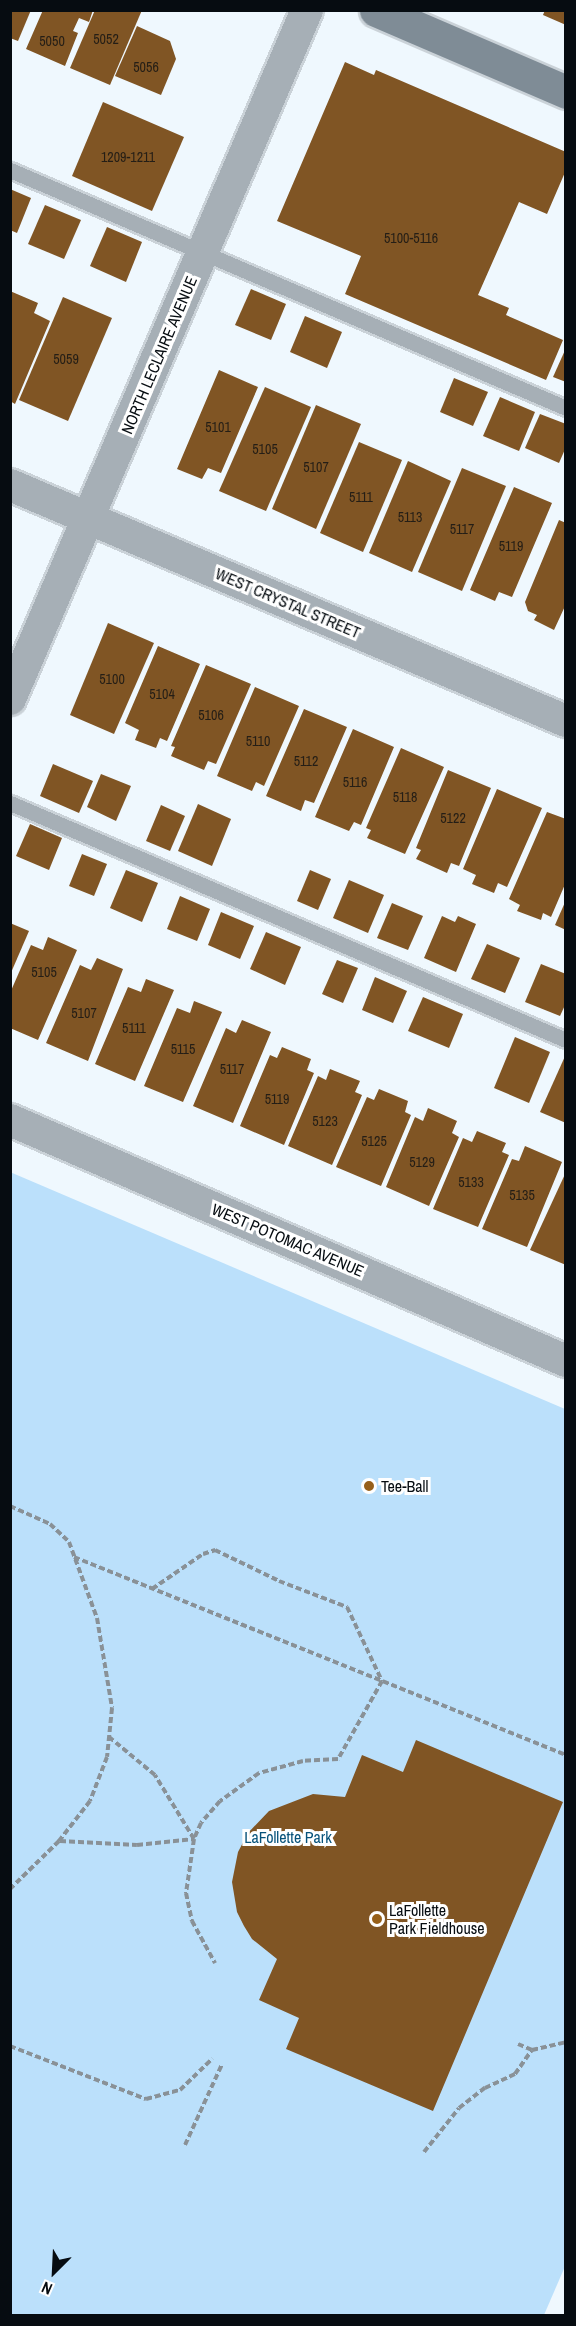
<!DOCTYPE html>
<style>
body{margin:0}
#map{position:relative;width:576px;height:2326px;overflow:hidden;background:#eff8fe;font-family:"Archivo Narrow",sans-serif}
div>[style]{position:absolute}
.green>*{inset:0;background:#bbe0fb}
.building>*{inset:0;background:#805524}
.path>*{height:4px;margin-top:-2px;transform-origin:0;background:repeating-linear-gradient(90deg,#899197 0 6px,transparent 0 9px)}
.roads{filter:drop-shadow(2px 0 #cad2d8) drop-shadow(-2px 0 #cad2d8) drop-shadow(0 2px #cad2d8) drop-shadow(0 -2px #cad2d8)}
.service>*{height:15px;margin:-7.5px;padding:0 7.5px;transform-origin:7.5px;border-radius:7.5px;background:#a6afb6}
.minor>*{height:32px;margin:-16px;padding:0 16px;transform-origin:16px;border-radius:16px;background:#a6afb6}
.secondary>*{height:33px;margin:-16.5px;padding:0 16.5px;transform-origin:16.5px;border-radius:16.5px;background:#7f8c96}
.dots>*{width:16px;height:16px;translate:-50% -50%;box-sizing:border-box;border:3px solid #fff;border-radius:50%}
span{translate:-50% -50%;white-space:nowrap;text-align:center;line-height:1.15;-webkit-text-stroke:6px #fff;paint-order:stroke}
.number-label{font-size:14px;color:#241e16}
.number-label span{-webkit-text-stroke-width:0}
.street-label{font-size:16px;color:#060c11}
.poi-label{font-size:16px;color:#060c11}
.left{translate:0 -50%;text-align:left}
.park-label{font-size:16px;color:#07527a}
.frame{position:absolute;inset:0;border:12px solid #060c11;pointer-events:none}
.north{position:absolute;left:24px;top:2242px;width:60px;height:60px;-webkit-text-stroke:4px #fff;paint-order:stroke;rotate:204deg;font-size:16px;font-weight:700;line-height:24px;text-align:center;color:#060c11}
.north::after{content:'';display:block;margin:auto;width:21px;height:27px;background:#060c11;clip-path:polygon(50% 0,100% 100%,50% 72%,0 100%)}
</style>
<div id="map">
<div class="green">
<i style="clip-path:polygon(10px 1172px,565px 1409px,566px 2264px,544px 2315px,11px 2315px)"></i>
</div>
<div class="building">
<i style="clip-path:polygon(10px 10px,31px 10px,18px 41px,10px 38px)"></i>
<i style="clip-path:polygon(43px 10px,93px 10px,89px 22px,79px 18px,73px 31px,78px 33px,65px 66px,26px 49px)"></i>
<i style="clip-path:polygon(95px 10px,142px 10px,110px 85px,70px 68px)"></i>
<i style="clip-path:polygon(545px 10px,566px 10px,566px 25px,543px 15px)"></i>
<i style="clip-path:polygon(137px 26px,170px 41px,176px 59px,161px 95px,115px 76px)"></i>
<i style="clip-path:polygon(345px 62px,374px 75px,376px 70px,566px 152px,566px 170px,547px 214px,519px 202px,478px 295px,509px 308px,506px 315px,563px 340px,546px 380px,345px 294px,361px 256px,277px 221px)"></i>
<i style="clip-path:polygon(103px 102px,184px 137px,152px 211px,72px 176px)"></i>
<i style="clip-path:polygon(10px 189px,31px 198px,17px 233px,10px 230px)"></i>
<i style="clip-path:polygon(45px 205px,81px 220px,64px 259px,28px 244px)"></i>
<i style="clip-path:polygon(107px 227px,142px 242px,126px 282px,90px 266px)"></i>
<i style="clip-path:polygon(251px 289px,286px 304px,271px 340px,235px 325px)"></i>
<i style="clip-path:polygon(10px 291px,38px 303px,34px 313px,50px 321px,15px 404px,10px 401px)"></i>
<i style="clip-path:polygon(63px 297px,112px 318px,68px 421px,19px 400px)"></i>
<i style="clip-path:polygon(305px 316px,342px 332px,327px 368px,290px 352px)"></i>
<i style="clip-path:polygon(566px 348px,566px 382px,553px 377px)"></i>
<i style="clip-path:polygon(219px 370px,258px 387px,221px 473px,208px 468px,202px 479px,177px 469px)"></i>
<i style="clip-path:polygon(454px 378px,488px 392px,473px 426px,440px 412px)"></i>
<i style="clip-path:polygon(265px 387px,311px 407px,266px 511px,219px 491px)"></i>
<i style="clip-path:polygon(500px 397px,535px 412px,519px 451px,483px 436px)"></i>
<i style="clip-path:polygon(316px 405px,361px 424px,316px 529px,272px 509px)"></i>
<i style="clip-path:polygon(540px 414px,566px 424px,566px 447px,559px 463px,525px 448px)"></i>
<i style="clip-path:polygon(359px 442px,402px 460px,363px 552px,320px 533px)"></i>
<i style="clip-path:polygon(408px 461px,451px 481px,412px 572px,369px 553px)"></i>
<i style="clip-path:polygon(462px 468px,506px 486px,462px 591px,418px 572px)"></i>
<i style="clip-path:polygon(514px 487px,552px 503px,512px 597px,499px 592px,495px 601px,470px 590px)"></i>
<i style="clip-path:polygon(559px 520px,566px 523px,566px 604px,554px 630px,534px 620px,537px 615px,528px 611px,525px 602px)"></i>
<i style="clip-path:polygon(108px 623px,154px 643px,114px 734px,70px 715px)"></i>
<i style="clip-path:polygon(158px 646px,200px 664px,167px 741px,160px 738px,156px 748px,135px 740px,139px 730px,125px 723px)"></i>
<i style="clip-path:polygon(206px 665px,251px 684px,216px 764px,208px 761px,204px 770px,171px 756px,175px 747px,171px 746px)"></i>
<i style="clip-path:polygon(255px 687px,299px 706px,264px 786px,256px 782px,252px 791px,217px 776px)"></i>
<i style="clip-path:polygon(304px 709px,347px 727px,314px 803px,305px 800px,301px 811px,266px 796px)"></i>
<i style="clip-path:polygon(353px 729px,394px 747px,361px 825px,354px 822px,349px 831px,315px 817px)"></i>
<i style="clip-path:polygon(401px 748px,444px 767px,405px 854px,367px 838px,371px 830px,366px 828px)"></i>
<i style="clip-path:polygon(53px 764px,93px 781px,79px 813px,40px 796px)"></i>
<i style="clip-path:polygon(448px 770px,491px 788px,459px 866px,451px 863px,447px 873px,416px 859px,421px 850px,416px 848px)"></i>
<i style="clip-path:polygon(101px 774px,131px 786px,116px 821px,87px 807px)"></i>
<i style="clip-path:polygon(497px 789px,542px 808px,507px 887px,498px 883px,494px 893px,472px 884px,476px 875px,463px 869px)"></i>
<i style="clip-path:polygon(198px 804px,231px 819px,212px 866px,178px 851px)"></i>
<i style="clip-path:polygon(161px 805px,185px 816px,170px 851px,146px 841px)"></i>
<i style="clip-path:polygon(547px 812px,566px 819px,566px 882px,551px 917px,543px 913px,541px 920px,517px 911px,520px 905px,509px 899px)"></i>
<i style="clip-path:polygon(30px 824px,62px 838px,49px 870px,16px 856px)"></i>
<i style="clip-path:polygon(82px 854px,107px 864px,94px 896px,69px 886px)"></i>
<i style="clip-path:polygon(126px 870px,158px 883px,142px 922px,110px 908px)"></i>
<i style="clip-path:polygon(310px 870px,331px 879px,318px 910px,297px 901px)"></i>
<i style="clip-path:polygon(349px 880px,384px 895px,368px 933px,333px 918px)"></i>
<i style="clip-path:polygon(180px 896px,210px 909px,197px 941px,167px 929px)"></i>
<i style="clip-path:polygon(566px 900px,566px 930px,555px 925px)"></i>
<i style="clip-path:polygon(392px 903px,423px 916px,408px 950px,377px 938px)"></i>
<i style="clip-path:polygon(221px 912px,254px 926px,240px 959px,208px 945px)"></i>
<i style="clip-path:polygon(442px 916px,455px 922px,458px 916px,476px 924px,456px 972px,424px 958px)"></i>
<i style="clip-path:polygon(10px 923px,29px 931px,10px 975px)"></i>
<i style="clip-path:polygon(266px 932px,301px 947px,285px 985px,250px 969px)"></i>
<i style="clip-path:polygon(48px 937px,77px 950px,38px 1040px,10px 1028px,10px 993px,31px 945px,43px 950px)"></i>
<i style="clip-path:polygon(487px 944px,520px 958px,505px 993px,471px 979px)"></i>
<i style="clip-path:polygon(97px 958px,123px 969px,88px 1061px,46px 1043px,80px 965px,91px 970px)"></i>
<i style="clip-path:polygon(337px 960px,358px 968px,343px 1003px,322px 994px)"></i>
<i style="clip-path:polygon(541px 964px,566px 974px,566px 1003px,560px 1016px,525px 1002px)"></i>
<i style="clip-path:polygon(375px 977px,407px 991px,393px 1023px,362px 1010px)"></i>
<i style="clip-path:polygon(146px 979px,174px 990px,135px 1081px,95px 1064px,128px 987px,141px 992px)"></i>
<i style="clip-path:polygon(423px 997px,463px 1014px,449px 1048px,408px 1031px)"></i>
<i style="clip-path:polygon(194px 1001px,222px 1012px,183px 1102px,144px 1086px,177px 1008px,190px 1013px)"></i>
<i style="clip-path:polygon(242px 1020px,271px 1032px,233px 1123px,193px 1106px,226px 1028px,236px 1033px)"></i>
<i style="clip-path:polygon(515px 1037px,550px 1052px,529px 1103px,494px 1088px)"></i>
<i style="clip-path:polygon(282px 1047px,311px 1059px,307px 1070px,314px 1073px,284px 1145px,240px 1126px,270px 1055px,277px 1058px)"></i>
<i style="clip-path:polygon(566px 1054px,566px 1123px,540px 1112px)"></i>
<i style="clip-path:polygon(330px 1069px,360px 1081px,355px 1092px,362px 1095px,332px 1165px,288px 1146px,318px 1076px,326px 1080px)"></i>
<i style="clip-path:polygon(379px 1089px,408px 1101px,405px 1112px,411px 1115px,381px 1186px,336px 1167px,367px 1097px,374px 1100px)"></i>
<i style="clip-path:polygon(428px 1108px,457px 1121px,452px 1133px,459px 1137px,429px 1206px,386px 1187px,415px 1117px,423px 1121px)"></i>
<i style="clip-path:polygon(477px 1131px,506px 1143px,502px 1152px,509px 1155px,478px 1227px,433px 1209px,463px 1138px,472px 1142px)"></i>
<i style="clip-path:polygon(525px 1146px,562px 1162px,527px 1247px,482px 1229px,512px 1159px,519px 1161px)"></i>
<i style="clip-path:polygon(566px 1172px,566px 1265px,530px 1250px)"></i>
<i style="clip-path:polygon(416px 1740px,563px 1802px,433px 2111px,286px 2049px,299px 2018px,259px 2000px,277px 1959px,252px 1939px,244px 1926px,237px 1912px,232px 1882px,238px 1852px,248px 1833px,269px 1811px,313px 1794px,345px 1797px,362px 1755px,403px 1772px)"></i>
</div>
<div class="path">
<i style="left:10px;top:1506px;width:44px;rotate:24.2deg"></i>
<i style="left:50px;top:1524px;width:26px;rotate:43deg"></i>
<i style="left:69px;top:1542px;width:81px;rotate:69.8deg"></i>
<i style="left:97px;top:1618px;width:91px;rotate:80.5deg"></i>
<i style="left:112px;top:1708px;width:49px;rotate:95.8deg"></i>
<i style="left:107px;top:1757px;width:47px;rotate:111.1deg"></i>
<i style="left:90px;top:1801px;width:51px;rotate:127.8deg"></i>
<i style="left:59px;top:1841px;width:69px;rotate:135.6deg"></i>
<i style="left:74px;top:1557px;width:530px;rotate:21.92deg"></i>
<i style="left:152px;top:1589px;width:62px;rotate:-34.5deg"></i>
<i style="left:203px;top:1554px;width:13px;rotate:-18deg"></i>
<i style="left:215px;top:1550px;width:71px;rotate:25.8deg"></i>
<i style="left:279px;top:1581px;width:73px;rotate:20.9deg"></i>
<i style="left:347px;top:1607px;width:82px;rotate:64.7deg"></i>
<i style="left:382px;top:1681px;width:90px;rotate:119.4deg"></i>
<i style="left:338px;top:1759px;width:35px;rotate:177deg"></i>
<i style="left:303px;top:1761px;width:46px;rotate:164.7deg"></i>
<i style="left:259px;top:1773px;width:48px;rotate:144.3deg"></i>
<i style="left:220px;top:1801px;width:29px;rotate:131deg"></i>
<i style="left:201px;top:1823px;width:17px;rotate:114deg"></i>
<i style="left:194px;top:1839px;width:55px;rotate:98.4deg"></i>
<i style="left:186px;top:1893px;width:29px;rotate:78deg"></i>
<i style="left:192px;top:1921px;width:48px;rotate:61.3deg"></i>
<i style="left:60px;top:1841px;width:77px;rotate:3deg"></i>
<i style="left:137px;top:1845px;width:57px;rotate:-6deg"></i>
<i style="left:194px;top:1839px;width:75px;rotate:-121.4deg"></i>
<i style="left:155px;top:1775px;width:60px;rotate:-140.4deg"></i>
<i style="left:518px;top:2044px;width:15px;rotate:23deg"></i>
<i style="left:532px;top:2050px;width:35px;rotate:-13deg"></i>
<i style="left:10px;top:2046px;width:146px;rotate:21.3deg"></i>
<i style="left:146px;top:2099px;width:35px;rotate:-15deg"></i>
<i style="left:180px;top:2090px;width:45px;rotate:-44.1deg"></i>
<i style="left:185px;top:2145px;width:89px;rotate:-65.4deg"></i>
<i style="left:424px;top:2152px;width:56px;rotate:-51.5deg"></i>
<i style="left:459px;top:2108px;width:33px;rotate:-38deg"></i>
<i style="left:485px;top:2088px;width:33px;rotate:-25deg"></i>
<i style="left:515px;top:2074px;width:29px;rotate:-55deg"></i>
</div>
<div class="roads">
<div class="service">
<i style="left:10px;top:170px;width:605px;rotate:23.17deg"></i>
<i style="left:10px;top:803px;width:604px;rotate:23.09deg"></i>
</div>
<div class="minor">
<i style="left:10px;top:485px;width:604px;rotate:23deg"></i>
<i style="left:10px;top:699px;width:750px;rotate:-66.68deg"></i>
<i style="left:10px;top:1120px;width:606px;rotate:23.43deg"></i>
</div>
<div class="secondary">
<i style="left:376px;top:10px;width:207px;rotate:23.3deg"></i>
</div>
</div>
<div class="dots">
<i style="left:369px;top:1486px;background:#97601a"></i>
<i style="left:377px;top:1919px;background:#97601a"></i>
</div>
<div class="number-label">
<span style="left:106px;top:39px">5052</span>
<span style="left:52px;top:41px">5050</span>
<span style="left:146px;top:67px">5056</span>
<span style="left:128px;top:157px">1209-1211</span>
<span style="left:411px;top:238px">5100-5116</span>
<span style="left:66px;top:359px">5059</span>
<span style="left:218px;top:427px">5101</span>
<span style="left:265px;top:449px">5105</span>
<span style="left:316px;top:467px">5107</span>
<span style="left:361px;top:497px">5111</span>
<span style="left:410px;top:517px">5113</span>
<span style="left:462px;top:529px">5117</span>
<span style="left:511px;top:546px">5119</span>
<span style="left:112px;top:679px">5100</span>
<span style="left:162px;top:694px">5104</span>
<span style="left:211px;top:715px">5106</span>
<span style="left:258px;top:741px">5110</span>
<span style="left:306px;top:761px">5112</span>
<span style="left:355px;top:782px">5116</span>
<span style="left:405px;top:797px">5118</span>
<span style="left:453px;top:818px">5122</span>
<span style="left:44px;top:972px">5105</span>
<span style="left:84px;top:1013px">5107</span>
<span style="left:134px;top:1028px">5111</span>
<span style="left:183px;top:1049px">5115</span>
<span style="left:232px;top:1069px">5117</span>
<span style="left:277px;top:1099px">5119</span>
<span style="left:325px;top:1121px">5123</span>
<span style="left:374px;top:1141px">5125</span>
<span style="left:422px;top:1162px">5129</span>
<span style="left:471px;top:1182px">5133</span>
<span style="left:522px;top:1195px">5135</span>
</div>
<div class="street-label">
<span style="left:159px;top:355px;rotate:-67deg">NORTH LECLAIRE AVENUE</span>
<span style="left:288px;top:603px;rotate:23deg">WEST CRYSTAL STREET</span>
<span style="left:288px;top:1240px;rotate:23deg">WEST POTOMAC AVENUE</span>
</div>
<div class="poi-label">
<span class="left" style="left:381px;top:1486px">Tee-Ball</span>
<span class="left" style="left:389px;top:1919px">LaFollette<br>Park Fieldhouse</span>
</div>
<div class="park-label">
<span style="left:288px;top:1837px">LaFollette Park</span>
</div>
<div class="frame"></div>
<div class="north">N</div>
</div>
